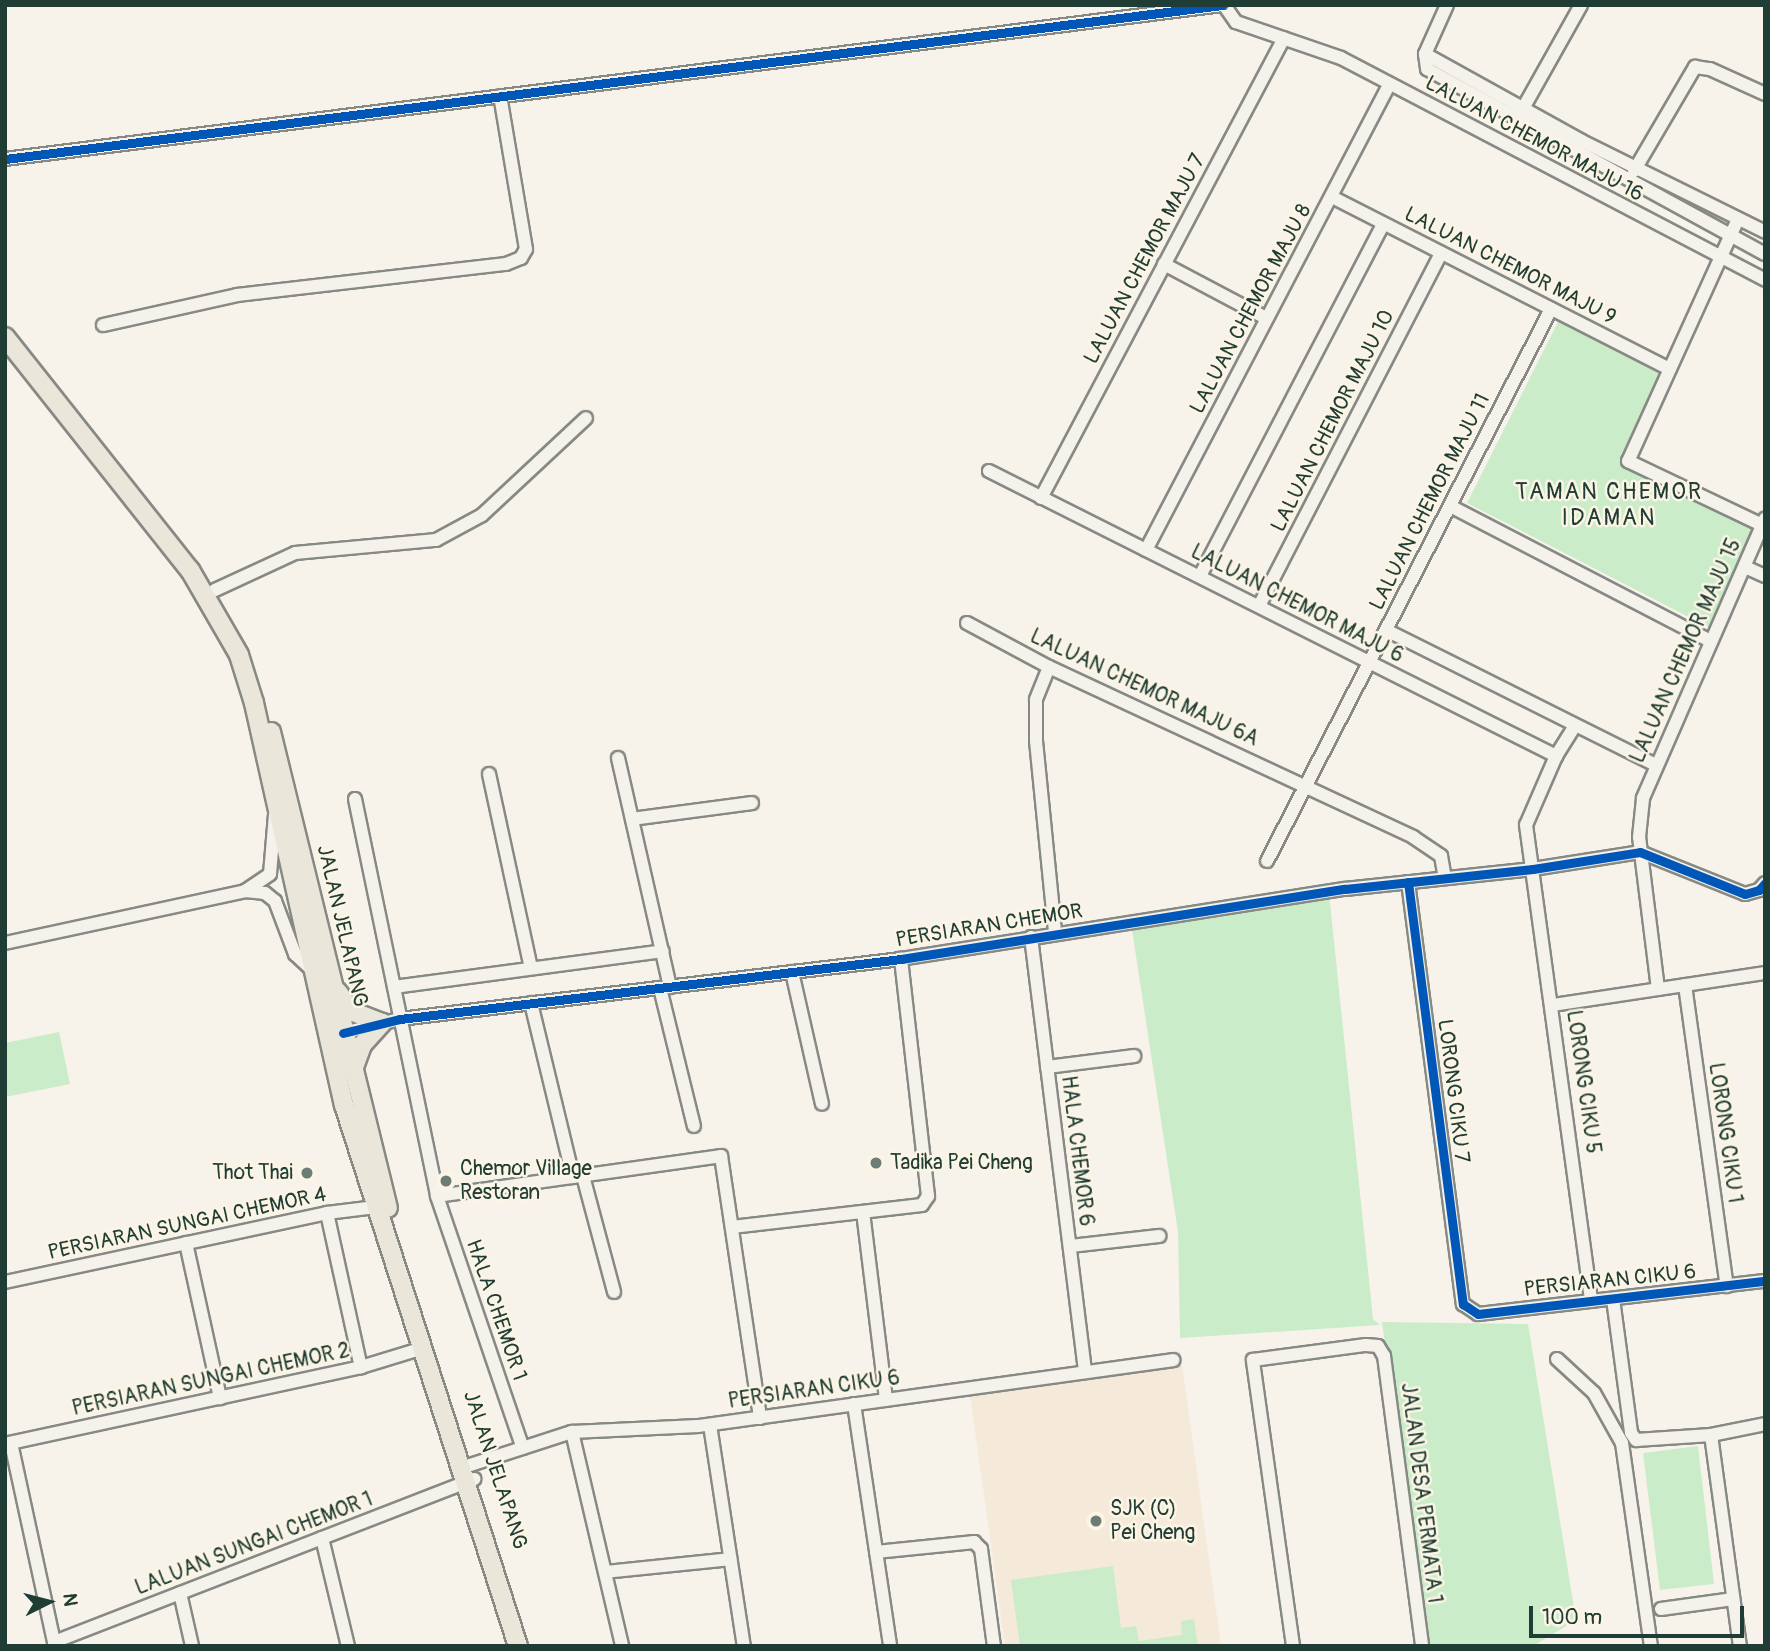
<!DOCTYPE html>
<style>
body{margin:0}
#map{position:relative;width:1770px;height:1651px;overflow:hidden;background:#f7f3ea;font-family:Pangolin,sans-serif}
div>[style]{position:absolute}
.built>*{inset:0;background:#f5e9da}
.green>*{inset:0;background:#caecc9}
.roads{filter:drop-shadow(2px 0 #868984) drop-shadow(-2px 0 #868984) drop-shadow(0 2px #868984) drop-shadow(0 -2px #868984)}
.minor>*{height:12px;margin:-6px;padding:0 6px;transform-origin:6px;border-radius:6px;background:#f5f2ec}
.primary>*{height:18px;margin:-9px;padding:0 9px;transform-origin:9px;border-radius:9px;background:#ebe6da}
.cycleway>*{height:9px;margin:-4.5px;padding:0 4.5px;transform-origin:4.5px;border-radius:4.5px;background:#0057b8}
.dots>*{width:19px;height:19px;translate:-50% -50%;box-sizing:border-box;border:4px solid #fcf5e5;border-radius:50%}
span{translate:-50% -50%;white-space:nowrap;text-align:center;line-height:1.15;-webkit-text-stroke:5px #fcf5e5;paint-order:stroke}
.street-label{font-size:21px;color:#1f3d34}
.poi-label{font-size:21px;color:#1f3d34}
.left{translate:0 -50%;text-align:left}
.right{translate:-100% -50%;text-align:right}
.neighbourhood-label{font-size:23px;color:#1f3d34;letter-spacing:2px}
.frame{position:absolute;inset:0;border:7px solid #1f3d34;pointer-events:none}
.north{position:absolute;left:14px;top:1567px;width:70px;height:70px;-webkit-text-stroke:5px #fcf5e5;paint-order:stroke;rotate:84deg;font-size:19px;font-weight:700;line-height:28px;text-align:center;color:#1f3d34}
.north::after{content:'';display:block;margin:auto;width:24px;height:32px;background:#1f3d34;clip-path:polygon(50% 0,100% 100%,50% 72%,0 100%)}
.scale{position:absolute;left:1529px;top:1606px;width:215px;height:32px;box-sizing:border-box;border:4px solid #1f3d34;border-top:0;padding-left:9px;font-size:21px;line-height:24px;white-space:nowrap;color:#1f3d34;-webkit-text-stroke:5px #fcf5e5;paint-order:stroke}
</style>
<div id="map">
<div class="built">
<i style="clip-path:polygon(1182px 1365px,1221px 1646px,1005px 1646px,970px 1395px)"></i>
</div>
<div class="green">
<i style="clip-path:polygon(1560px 318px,1661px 371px,1621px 461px,1758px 527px,1710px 628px,1467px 503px)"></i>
<i style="clip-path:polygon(1329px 893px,1373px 1319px,1380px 1325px,1180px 1338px,1178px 1232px,1131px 923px)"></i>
<i style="clip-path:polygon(59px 1032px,70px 1084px,5px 1097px,5px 1043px)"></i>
<i style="clip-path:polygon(1382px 1322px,1528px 1324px,1576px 1620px,1533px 1646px,1424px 1646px)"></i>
<i style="clip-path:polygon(1698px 1446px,1714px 1584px,1660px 1590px,1643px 1453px)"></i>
<i style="clip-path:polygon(1113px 1566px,1121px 1628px,1136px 1626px,1139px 1641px,1182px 1635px,1181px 1621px,1194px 1619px,1198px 1646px,1020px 1646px,1011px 1580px)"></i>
</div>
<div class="roads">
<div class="minor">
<i style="left:1224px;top:5px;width:21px;rotate:55deg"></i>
<i style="left:1236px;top:22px;width:111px;rotate:18.9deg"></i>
<i style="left:1341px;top:58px;width:479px;rotate:27.6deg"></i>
<i style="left:1447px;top:5px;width:54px;rotate:114.2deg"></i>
<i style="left:1425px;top:54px;width:15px;rotate:82deg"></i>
<i style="left:1427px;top:69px;width:385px;rotate:28.7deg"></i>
<i style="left:1425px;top:54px;width:179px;rotate:29deg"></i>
<i style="left:1582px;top:141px;width:204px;rotate:26.4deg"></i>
<i style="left:1521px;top:112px;width:123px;rotate:-60.7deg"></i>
<i style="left:5px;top:159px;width:1228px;rotate:-7.21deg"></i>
<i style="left:1634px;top:171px;width:121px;rotate:-59.6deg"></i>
<i style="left:1695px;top:67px;width:15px;rotate:8deg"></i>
<i style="left:1710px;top:69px;width:60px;rotate:24.4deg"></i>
<i style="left:1332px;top:197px;width:379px;rotate:27deg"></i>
<i style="left:1738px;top:219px;width:266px;rotate:114.4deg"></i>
<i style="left:1628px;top:461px;width:148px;rotate:25.5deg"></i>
<i style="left:1164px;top:264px;width:115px;rotate:27.9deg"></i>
<i style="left:103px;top:325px;width:137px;rotate:-12.6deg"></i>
<i style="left:237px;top:295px;width:271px;rotate:-6.6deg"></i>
<i style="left:506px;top:264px;width:16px;rotate:-22deg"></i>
<i style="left:521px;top:258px;width:10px;rotate:-61deg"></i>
<i style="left:526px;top:249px;width:155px;rotate:-99.6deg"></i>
<i style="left:989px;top:471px;width:635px;rotate:26.69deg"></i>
<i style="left:1556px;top:756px;width:36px;rotate:-58deg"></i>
<i style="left:1041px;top:498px;width:520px;rotate:-62.15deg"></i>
<i style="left:1450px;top:506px;width:293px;rotate:27.4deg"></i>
<i style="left:1146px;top:550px;width:525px;rotate:-62.41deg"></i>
<i style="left:1745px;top:567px;width:22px;rotate:24deg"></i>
<i style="left:1200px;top:576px;width:397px;rotate:-62.5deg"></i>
<i style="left:215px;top:590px;width:88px;rotate:-24.8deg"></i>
<i style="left:295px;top:553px;width:142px;rotate:-5.3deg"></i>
<i style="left:436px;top:540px;width:52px;rotate:-28.5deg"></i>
<i style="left:482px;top:515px;width:142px;rotate:-43deg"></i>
<i style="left:1259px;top:606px;width:397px;rotate:-62.7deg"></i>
<i style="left:967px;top:623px;width:93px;rotate:28.2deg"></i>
<i style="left:1049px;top:667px;width:402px;rotate:25deg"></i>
<i style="left:1413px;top:837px;width:34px;rotate:34deg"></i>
<i style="left:1441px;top:856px;width:22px;rotate:80deg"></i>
<i style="left:1386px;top:630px;width:302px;rotate:26.6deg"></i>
<i style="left:1049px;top:667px;width:35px;rotate:112deg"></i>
<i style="left:1036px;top:700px;width:41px;rotate:90deg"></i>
<i style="left:1036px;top:741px;width:192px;rotate:84.3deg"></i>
<i style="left:1556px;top:756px;width:75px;rotate:113.5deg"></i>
<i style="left:1526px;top:825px;width:480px;rotate:82.2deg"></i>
<i style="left:618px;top:758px;width:235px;rotate:77.2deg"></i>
<i style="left:489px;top:774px;width:198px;rotate:77.8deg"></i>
<i style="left:355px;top:799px;width:405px;rotate:78.3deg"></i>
<i style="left:437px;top:1196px;width:266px;rotate:71.2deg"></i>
<i style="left:632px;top:819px;width:121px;rotate:-7.6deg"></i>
<i style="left:1267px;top:861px;width:621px;rotate:-62.77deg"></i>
<i style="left:1408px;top:882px;width:426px;rotate:82.6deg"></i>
<i style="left:1463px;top:1304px;width:18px;rotate:34deg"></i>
<i style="left:1478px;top:1314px;width:289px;rotate:-6.6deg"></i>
<i style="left:245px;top:891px;width:30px;rotate:-34deg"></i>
<i style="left:270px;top:874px;width:59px;rotate:-85.2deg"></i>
<i style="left:1031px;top:937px;width:437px;rotate:82.9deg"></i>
<i style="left:5px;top:943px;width:246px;rotate:-12.2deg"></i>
<i style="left:245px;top:891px;width:20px;rotate:6deg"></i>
<i style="left:265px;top:893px;width:13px;rotate:39deg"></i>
<i style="left:275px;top:901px;width:57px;rotate:69.3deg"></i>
<i style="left:295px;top:954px;width:22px;rotate:43deg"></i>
<i style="left:792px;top:972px;width:135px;rotate:77.2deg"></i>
<i style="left:1685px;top:985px;width:304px;rotate:82.1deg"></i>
<i style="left:394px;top:987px;width:271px;rotate:-7.6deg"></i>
<i style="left:660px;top:988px;width:142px;rotate:76.2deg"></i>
<i style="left:1658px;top:989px;width:153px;rotate:-97.1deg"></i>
<i style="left:1639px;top:837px;width:39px;rotate:-84deg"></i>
<i style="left:1643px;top:798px;width:305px;rotate:-66.4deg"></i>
<i style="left:531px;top:1003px;width:179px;rotate:76.4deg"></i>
<i style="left:1553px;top:1005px;width:214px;rotate:-8.6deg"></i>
<i style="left:343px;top:1033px;width:59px;rotate:-13.8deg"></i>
<i style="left:400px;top:1019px;width:505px;rotate:-6.83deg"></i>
<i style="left:901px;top:959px;width:449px;rotate:-9deg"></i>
<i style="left:1345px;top:889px;width:189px;rotate:-6.1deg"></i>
<i style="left:1533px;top:869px;width:108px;rotate:-9deg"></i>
<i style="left:1640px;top:852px;width:113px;rotate:21.8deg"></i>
<i style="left:1745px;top:894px;width:15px;rotate:-16deg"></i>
<i style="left:1759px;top:890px;width:9px;rotate:-49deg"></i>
<i style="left:1047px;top:1067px;width:88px;rotate:-7.2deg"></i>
<i style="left:583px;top:1176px;width:120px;rotate:75deg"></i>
<i style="left:437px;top:1196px;width:287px;rotate:-8deg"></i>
<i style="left:721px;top:1156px;width:265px;rotate:81.5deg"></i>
<i style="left:863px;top:1212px;width:189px;rotate:83deg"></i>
<i style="left:327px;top:1213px;width:158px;rotate:77.6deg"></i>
<i style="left:732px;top:1227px;width:191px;rotate:-6.6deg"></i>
<i style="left:922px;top:1205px;width:11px;rotate:-56deg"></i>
<i style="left:928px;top:1196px;width:239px;rotate:-96.5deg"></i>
<i style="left:186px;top:1243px;width:159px;rotate:77.6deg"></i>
<i style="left:1070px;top:1246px;width:90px;rotate:-6.4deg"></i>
<i style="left:5px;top:1282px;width:329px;rotate:-12.1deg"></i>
<i style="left:327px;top:1213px;width:49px;rotate:-7deg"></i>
<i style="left:1613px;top:1299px;width:135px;rotate:82.3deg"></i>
<i style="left:1631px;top:1433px;width:9px;rotate:54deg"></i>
<i style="left:1636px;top:1440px;width:75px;rotate:-3.8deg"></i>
<i style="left:1711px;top:1435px;width:55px;rotate:-11.5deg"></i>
<i style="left:1557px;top:1359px;width:50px;rotate:42.6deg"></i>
<i style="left:1594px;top:1393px;width:57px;rotate:60.8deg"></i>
<i style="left:1622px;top:1443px;width:205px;rotate:81.9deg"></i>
<i style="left:854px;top:1404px;width:245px;rotate:81.5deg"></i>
<i style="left:710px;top:1425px;width:224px;rotate:81.3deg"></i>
<i style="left:572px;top:1432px;width:220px;rotate:76.8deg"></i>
<i style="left:1711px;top:1435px;width:213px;rotate:82.2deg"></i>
<i style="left:11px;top:1443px;width:208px;rotate:77.8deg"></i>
<i style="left:5px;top:1444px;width:364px;rotate:-12.2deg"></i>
<i style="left:361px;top:1367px;width:65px;rotate:-17deg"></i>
<i style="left:464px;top:1467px;width:114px;rotate:-18deg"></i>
<i style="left:572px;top:1432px;width:126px;rotate:-2.7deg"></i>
<i style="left:698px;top:1426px;width:480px;rotate:-7.9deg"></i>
<i style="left:322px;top:1538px;width:111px;rotate:76.5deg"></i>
<i style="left:876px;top:1552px;width:99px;rotate:-5.8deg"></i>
<i style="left:974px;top:1542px;width:10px;rotate:45deg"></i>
<i style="left:981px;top:1549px;width:98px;rotate:82.4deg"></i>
<i style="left:605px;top:1572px;width:126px;rotate:-5.9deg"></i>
<i style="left:180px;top:1593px;width:54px;rotate:77.2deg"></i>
<i style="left:1661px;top:1609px;width:73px;rotate:-7.9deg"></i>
<i style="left:54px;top:1642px;width:451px;rotate:-21.2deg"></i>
<i style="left:1293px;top:1646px;width:289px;rotate:-98deg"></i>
<i style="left:1253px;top:1360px;width:114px;rotate:-7.6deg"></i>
<i style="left:1366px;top:1345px;width:12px;rotate:5deg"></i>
<i style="left:1378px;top:1346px;width:12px;rotate:59deg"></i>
<i style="left:1384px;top:1356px;width:292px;rotate:82.5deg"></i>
</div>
<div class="primary">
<i style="left:5px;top:337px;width:298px;rotate:51.6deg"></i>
<i style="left:190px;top:570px;width:98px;rotate:60deg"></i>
<i style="left:239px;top:655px;width:50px;rotate:72.6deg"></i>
<i style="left:254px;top:703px;width:412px;rotate:77.4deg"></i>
<i style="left:344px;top:1105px;width:568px;rotate:72.17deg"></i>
<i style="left:271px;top:732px;width:490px;rotate:76.2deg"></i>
<i style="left:338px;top:992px;width:23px;rotate:56deg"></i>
<i style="left:351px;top:1011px;width:33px;rotate:21deg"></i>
<i style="left:353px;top:1070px;width:27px;rotate:-70deg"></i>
<i style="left:362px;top:1045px;width:30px;rotate:-48deg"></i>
</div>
</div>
<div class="cycleway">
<i style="left:5px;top:159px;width:1228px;rotate:-7.21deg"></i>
<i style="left:1408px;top:882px;width:426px;rotate:82.6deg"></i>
<i style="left:1463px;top:1304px;width:18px;rotate:34deg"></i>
<i style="left:1478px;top:1314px;width:289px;rotate:-6.6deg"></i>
<i style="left:343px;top:1033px;width:59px;rotate:-13.8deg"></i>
<i style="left:400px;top:1019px;width:505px;rotate:-6.83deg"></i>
<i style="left:901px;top:959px;width:449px;rotate:-9deg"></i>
<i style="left:1345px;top:889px;width:189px;rotate:-6.1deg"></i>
<i style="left:1533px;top:869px;width:108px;rotate:-9deg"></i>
<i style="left:1640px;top:852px;width:113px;rotate:21.8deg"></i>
<i style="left:1745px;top:894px;width:15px;rotate:-16deg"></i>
<i style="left:1759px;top:890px;width:9px;rotate:-49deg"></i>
</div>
<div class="dots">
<i style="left:876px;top:1163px;background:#6b7d74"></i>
<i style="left:307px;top:1173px;background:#6b7d74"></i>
<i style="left:446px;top:1181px;background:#6b7d74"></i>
<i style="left:1096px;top:1521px;background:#6b7d74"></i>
</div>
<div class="street-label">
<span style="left:1534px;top:139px;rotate:28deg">LALUAN CHEMOR MAJU 16</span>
<span style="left:1145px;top:259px;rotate:-62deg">LALUAN CHEMOR MAJU 7</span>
<span style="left:1510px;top:266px;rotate:27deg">LALUAN CHEMOR MAJU 9</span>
<span style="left:1251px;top:309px;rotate:-62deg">LALUAN CHEMOR MAJU 8</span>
<span style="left:1333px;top:421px;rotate:-63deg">LALUAN CHEMOR MAJU 10</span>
<span style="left:1430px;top:502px;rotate:-63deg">LALUAN CHEMOR MAJU 11</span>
<span style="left:1297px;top:604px;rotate:27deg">LALUAN CHEMOR MAJU 6</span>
<span style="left:1686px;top:651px;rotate:-66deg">LALUAN CHEMOR MAJU 15</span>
<span style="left:1144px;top:688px;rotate:25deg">LALUAN CHEMOR MAJU 6A</span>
<span style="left:342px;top:926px;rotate:77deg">JALAN JELAPANG</span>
<span style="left:989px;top:926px;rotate:-9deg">PERSIARAN CHEMOR</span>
<span style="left:1583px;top:1082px;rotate:82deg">LORONG CIKU 5</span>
<span style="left:1453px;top:1091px;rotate:83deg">LORONG CIKU 7</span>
<span style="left:1725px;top:1133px;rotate:82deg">LORONG CIKU 1</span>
<span style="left:1077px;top:1151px;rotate:83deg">HALA CHEMOR 6</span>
<span style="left:187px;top:1224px;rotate:-12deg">PERSIARAN SUNGAI CHEMOR 4</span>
<span style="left:1610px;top:1281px;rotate:-6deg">PERSIARAN CIKU 6</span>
<span style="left:496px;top:1310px;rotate:71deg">HALA CHEMOR 1</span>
<span style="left:211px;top:1380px;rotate:-12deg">PERSIARAN SUNGAI CHEMOR 2</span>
<span style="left:814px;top:1390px;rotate:-8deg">PERSIARAN CIKU 6</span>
<span style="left:495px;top:1470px;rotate:72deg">JALAN JELAPANG</span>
<span style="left:1421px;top:1493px;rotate:83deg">JALAN DESA PERMATA 1</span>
<span style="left:254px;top:1544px;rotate:-21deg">LALUAN SUNGAI CHEMOR 1</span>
</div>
<div class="poi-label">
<span class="left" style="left:890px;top:1163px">Tadika Pei Cheng</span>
<span class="left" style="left:460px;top:1181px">Chemor Village<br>Restoran</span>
<span class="right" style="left:293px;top:1173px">Thot Thai</span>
<span class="left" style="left:1110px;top:1521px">SJK (C)<br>Pei Cheng</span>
</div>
<div class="neighbourhood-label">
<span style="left:1609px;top:505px">TAMAN CHEMOR<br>IDAMAN</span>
</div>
<div class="frame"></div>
<div class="north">N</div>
<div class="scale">100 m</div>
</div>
